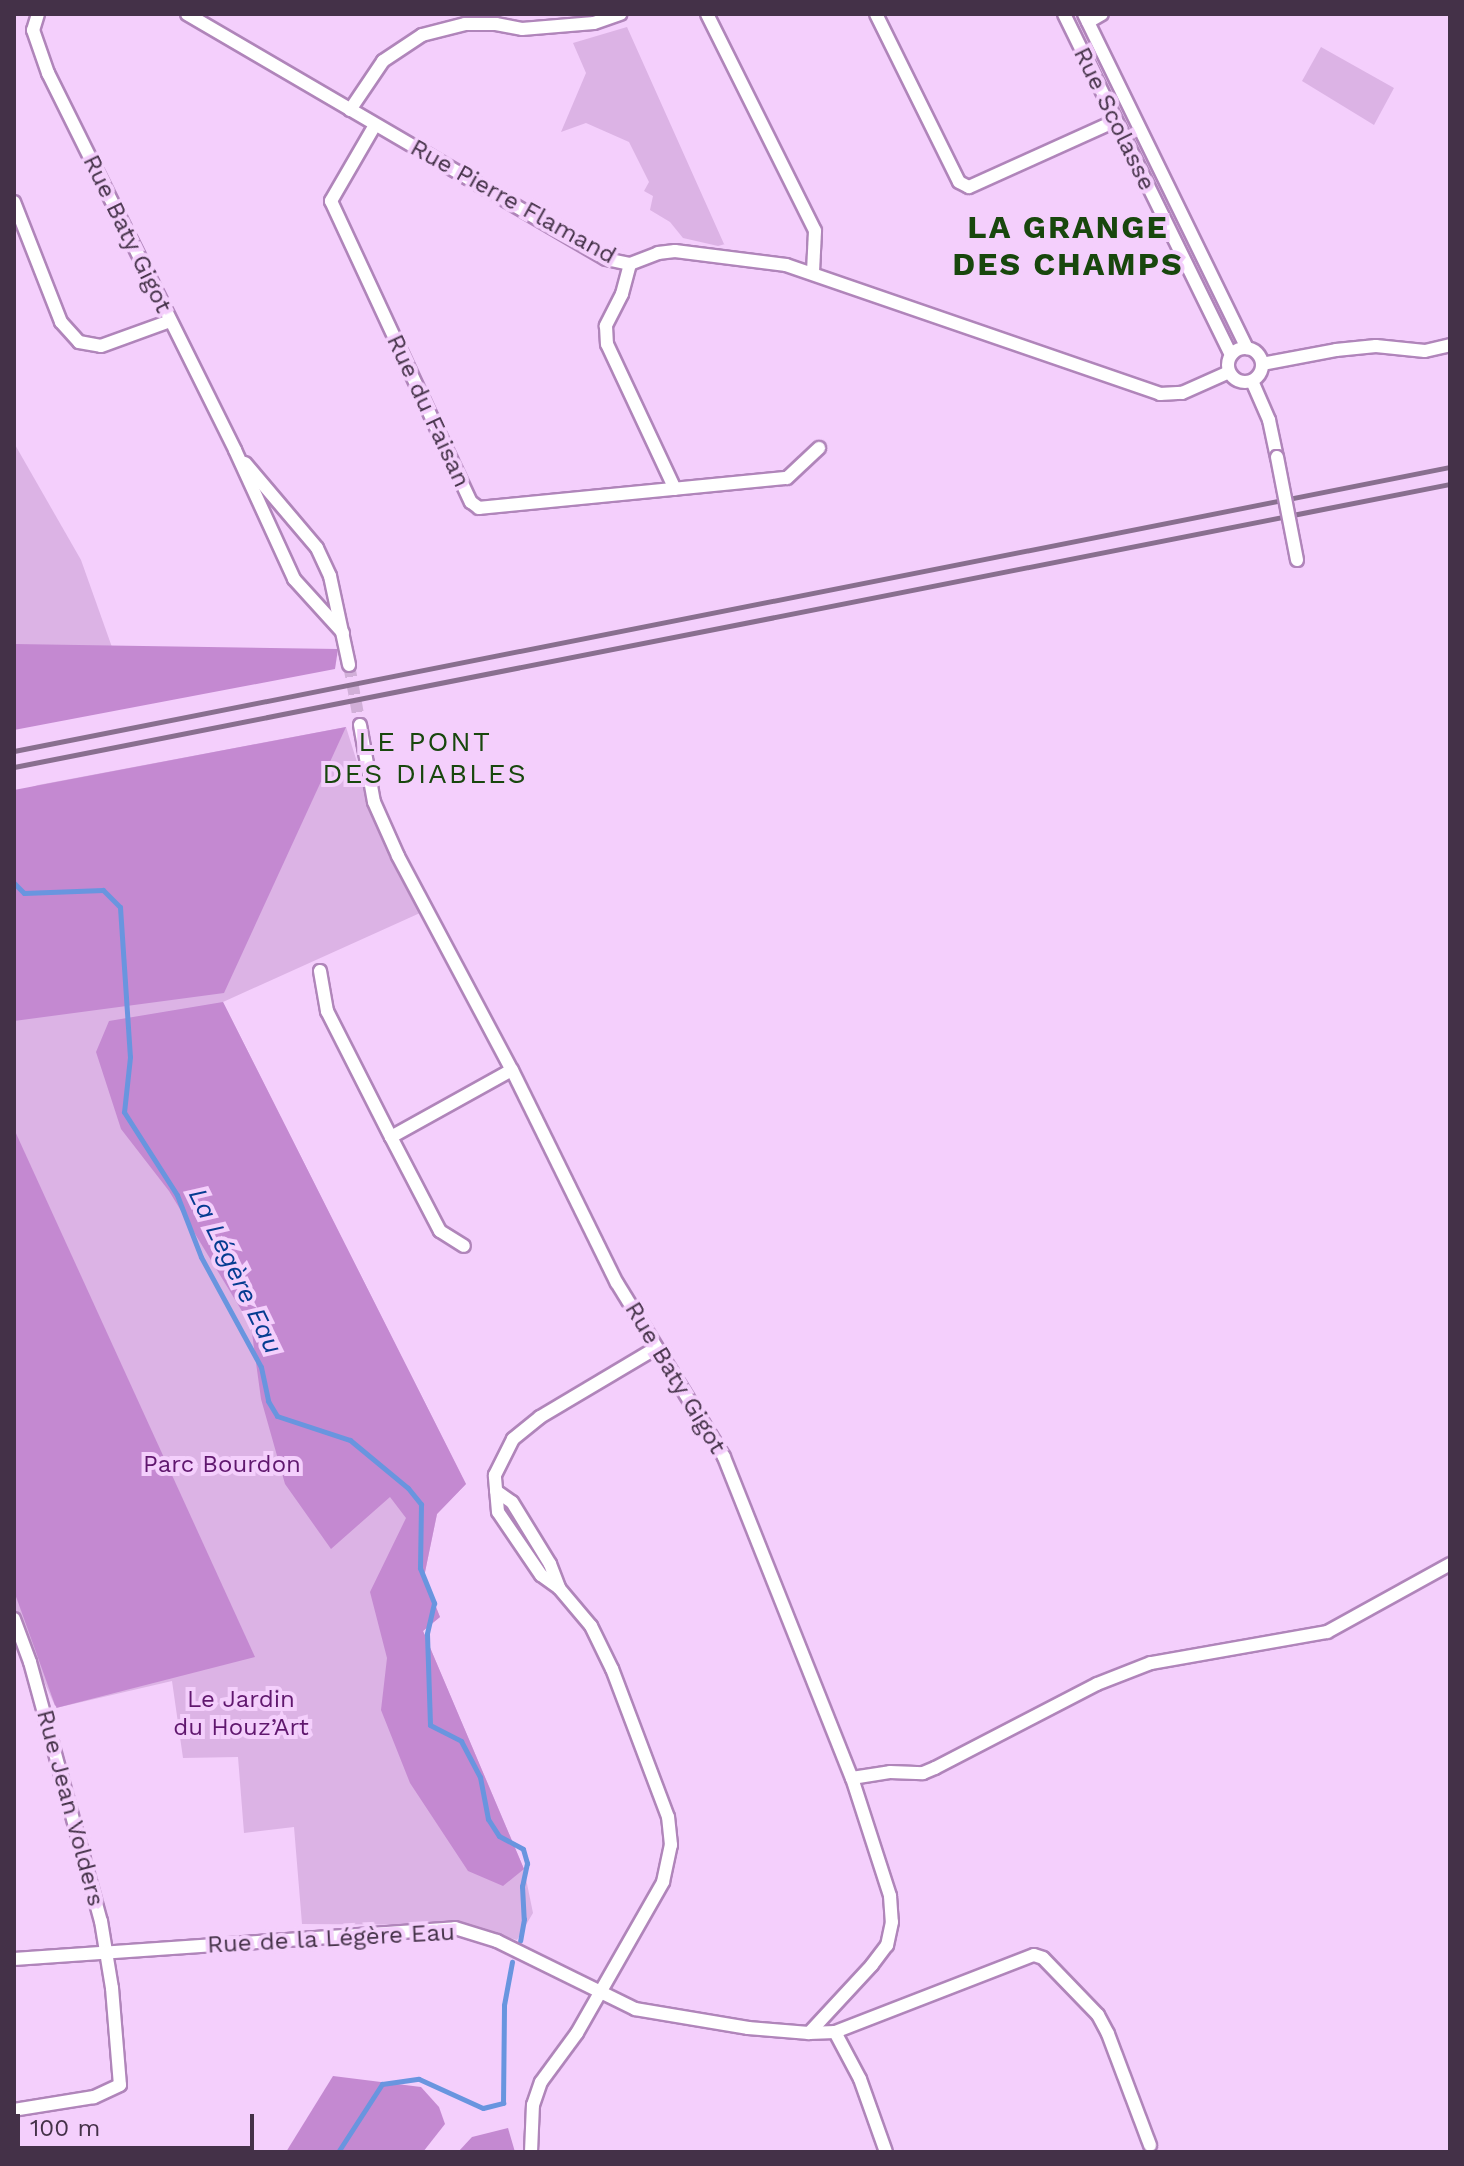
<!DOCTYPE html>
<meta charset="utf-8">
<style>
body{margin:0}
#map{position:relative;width:1464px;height:2166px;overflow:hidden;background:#f4cffc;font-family:"Work Sans",sans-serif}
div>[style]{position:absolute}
.green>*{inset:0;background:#dcb3e5}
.forest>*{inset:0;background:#c489d1}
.stream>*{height:5px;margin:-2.5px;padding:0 2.5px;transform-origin:2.5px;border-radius:2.5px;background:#6995df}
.street-tunnel>*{height:12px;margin-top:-6px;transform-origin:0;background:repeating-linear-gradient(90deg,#d1afd8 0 12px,transparent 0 18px)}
.roads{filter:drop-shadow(2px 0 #b085ba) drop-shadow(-2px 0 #b085ba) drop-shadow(0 2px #b085ba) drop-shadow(0 -2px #b085ba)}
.street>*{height:12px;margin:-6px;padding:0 6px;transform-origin:6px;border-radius:6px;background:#fff}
.street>.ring{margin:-6px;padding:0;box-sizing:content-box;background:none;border:12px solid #fff;border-radius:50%}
.rail>*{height:5px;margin:-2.5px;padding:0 2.5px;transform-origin:2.5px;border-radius:2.5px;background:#896f8f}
.bridges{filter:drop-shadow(2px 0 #b085ba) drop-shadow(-2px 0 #b085ba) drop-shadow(0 2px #b085ba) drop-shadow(0 -2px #b085ba)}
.street-bridge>*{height:12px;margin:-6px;padding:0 6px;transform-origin:6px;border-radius:6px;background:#fff}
span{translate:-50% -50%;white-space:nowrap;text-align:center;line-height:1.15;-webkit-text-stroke:8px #f4cffc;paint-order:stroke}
.street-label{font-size:24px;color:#443148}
.park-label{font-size:24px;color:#60176e}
.water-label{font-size:26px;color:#053c91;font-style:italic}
.quarter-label{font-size:28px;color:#18470d;letter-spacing:2px}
.district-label{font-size:32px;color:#18470d;font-weight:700;letter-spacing:2px}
.frame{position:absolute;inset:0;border:16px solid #443148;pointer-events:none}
.scale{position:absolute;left:16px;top:2114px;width:238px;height:36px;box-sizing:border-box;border:4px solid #443148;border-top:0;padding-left:10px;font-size:24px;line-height:28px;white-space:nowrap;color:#443148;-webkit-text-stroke:6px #f4cffc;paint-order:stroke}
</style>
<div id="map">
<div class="green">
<i style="clip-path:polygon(627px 27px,724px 244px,725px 244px,718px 246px,683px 238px,670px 222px,650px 210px,653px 196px,644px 191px,649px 182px,629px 142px,586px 123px,561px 132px,586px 73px,573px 43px)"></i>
<i style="clip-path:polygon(1321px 47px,1394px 88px,1374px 125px,1302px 81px)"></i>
<i style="clip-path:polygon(14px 443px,81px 560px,113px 650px,14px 668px)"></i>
<i style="clip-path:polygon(346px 727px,373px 813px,420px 913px,223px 1002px,466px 1484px,437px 1514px,424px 1577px,440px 1617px,423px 1631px,524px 1869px,533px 1913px,517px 1940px,462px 1925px,302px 1924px,294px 1827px,244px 1833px,238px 1757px,183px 1758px,172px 1681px,56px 1708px,14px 1615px,14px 793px,38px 785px)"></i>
</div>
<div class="forest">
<i style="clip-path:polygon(14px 644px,338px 649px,335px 669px,14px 730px)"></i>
<i style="clip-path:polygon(346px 727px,224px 993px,14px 1021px,14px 790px)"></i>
<i style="clip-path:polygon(223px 1002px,466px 1484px,437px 1514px,424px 1577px,440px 1617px,423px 1631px,524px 1869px,503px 1886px,468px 1871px,410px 1783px,381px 1710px,387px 1658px,370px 1592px,406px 1518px,390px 1497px,331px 1549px,285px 1484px,261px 1399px,251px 1326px,169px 1191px,121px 1129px,96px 1052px,109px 1021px)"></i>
<i style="clip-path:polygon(14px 1129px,255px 1657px,56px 1708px,14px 1591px)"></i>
<i style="clip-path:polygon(333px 2076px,421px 2087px,439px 2107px,445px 2124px,423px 2152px,286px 2152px)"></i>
<i style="clip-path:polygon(508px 2128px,515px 2152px,458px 2152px,472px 2137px)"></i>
</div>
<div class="stream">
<i style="left:14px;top:883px;width:14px;rotate:45deg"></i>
<i style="left:24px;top:893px;width:79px;rotate:-2.2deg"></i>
<i style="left:103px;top:890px;width:24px;rotate:45deg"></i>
<i style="left:120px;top:907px;width:150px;rotate:86.2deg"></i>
<i style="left:130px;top:1057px;width:55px;rotate:96.2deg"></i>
<i style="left:124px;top:1112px;width:98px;rotate:57.4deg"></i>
<i style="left:177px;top:1195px;width:66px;rotate:68.8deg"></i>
<i style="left:201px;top:1257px;width:125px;rotate:61.4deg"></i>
<i style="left:261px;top:1367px;width:35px;rotate:78deg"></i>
<i style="left:268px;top:1401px;width:17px;rotate:59deg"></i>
<i style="left:277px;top:1416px;width:77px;rotate:18.2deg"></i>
<i style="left:350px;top:1440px;width:75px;rotate:39.6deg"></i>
<i style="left:408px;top:1488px;width:21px;rotate:51deg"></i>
<i style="left:421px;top:1504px;width:64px;rotate:90.9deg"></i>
<i style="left:420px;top:1568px;width:38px;rotate:68deg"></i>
<i style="left:434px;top:1603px;width:32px;rotate:103deg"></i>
<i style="left:427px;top:1634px;width:91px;rotate:88.1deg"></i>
<i style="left:430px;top:1725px;width:35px;rotate:27deg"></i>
<i style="left:461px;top:1741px;width:41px;rotate:62.2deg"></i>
<i style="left:480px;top:1777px;width:43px;rotate:79.2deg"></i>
<i style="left:488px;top:1819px;width:20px;rotate:57deg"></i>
<i style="left:499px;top:1836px;width:27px;rotate:28deg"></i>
<i style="left:523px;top:1849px;width:15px;rotate:74deg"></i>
<i style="left:527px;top:1863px;width:24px;rotate:102deg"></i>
<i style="left:522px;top:1886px;width:33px;rotate:87deg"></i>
<i style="left:524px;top:1919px;width:22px;rotate:100deg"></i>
<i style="left:338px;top:2152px;width:81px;rotate:-57.1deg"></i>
<i style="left:382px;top:2084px;width:37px;rotate:-8deg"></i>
<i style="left:419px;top:2079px;width:70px;rotate:24.4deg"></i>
<i style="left:483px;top:2108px;width:21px;rotate:-14deg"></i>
<i style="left:503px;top:2103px;width:98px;rotate:-89.4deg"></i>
<i style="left:504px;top:2005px;width:44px;rotate:-79.5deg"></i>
</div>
<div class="street-tunnel">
<i style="left:349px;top:665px;width:61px;rotate:79.6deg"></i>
</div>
<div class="roads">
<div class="street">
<i style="left:38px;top:14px;width:17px;rotate:107deg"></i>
<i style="left:33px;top:30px;width:46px;rotate:70.8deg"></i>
<i style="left:48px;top:73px;width:421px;rotate:63.6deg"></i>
<i style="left:235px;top:450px;width:142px;rotate:65.4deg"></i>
<i style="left:294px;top:579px;width:73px;rotate:47.8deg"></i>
<i style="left:187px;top:14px;width:485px;rotate:30.3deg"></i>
<i style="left:606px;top:259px;width:25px;rotate:12deg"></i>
<i style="left:630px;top:264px;width:30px;rotate:-21deg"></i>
<i style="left:658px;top:253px;width:17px;rotate:-7deg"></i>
<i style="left:675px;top:251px;width:112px;rotate:7.2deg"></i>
<i style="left:786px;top:265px;width:396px;rotate:19deg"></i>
<i style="left:1160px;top:394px;width:22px;rotate:-3deg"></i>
<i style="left:1182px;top:393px;width:51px;rotate:-24.1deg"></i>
<i style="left:707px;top:14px;width:242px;rotate:63.5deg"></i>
<i style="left:815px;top:231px;width:41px;rotate:92.8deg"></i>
<i style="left:876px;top:14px;width:187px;rotate:63.7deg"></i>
<i style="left:959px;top:182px;width:11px;rotate:27deg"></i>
<i style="left:969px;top:187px;width:160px;rotate:-24.3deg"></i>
<i style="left:1064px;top:14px;width:377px;rotate:63.9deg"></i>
<i style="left:1084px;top:14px;width:372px;rotate:64deg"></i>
<i style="left:1088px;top:22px;width:16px;rotate:-30deg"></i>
<i style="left:350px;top:110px;width:59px;rotate:-56deg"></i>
<i style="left:383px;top:61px;width:47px;rotate:-33.7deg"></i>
<i style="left:422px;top:35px;width:44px;rotate:-14.3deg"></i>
<i style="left:465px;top:24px;width:31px"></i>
<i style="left:496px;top:24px;width:26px;rotate:11deg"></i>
<i style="left:522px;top:29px;width:72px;rotate:-4.8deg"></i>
<i style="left:594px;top:23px;width:28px;rotate:-19deg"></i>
<i style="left:375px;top:125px;width:88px;rotate:120.1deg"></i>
<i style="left:331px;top:201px;width:332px;rotate:65.1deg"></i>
<i style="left:471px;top:502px;width:10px;rotate:37deg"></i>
<i style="left:479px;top:508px;width:309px;rotate:-5.6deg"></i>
<i style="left:787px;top:478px;width:44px;rotate:-43.2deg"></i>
<i style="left:14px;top:202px;width:129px;rotate:68.6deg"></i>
<i style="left:61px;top:322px;width:27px;rotate:48deg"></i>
<i style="left:79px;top:342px;width:22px;rotate:10deg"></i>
<i style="left:101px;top:346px;width:73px;rotate:-19.9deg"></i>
<i style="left:630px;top:264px;width:31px;rotate:105deg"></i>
<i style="left:622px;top:294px;width:36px;rotate:117deg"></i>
<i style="left:606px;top:326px;width:18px;rotate:87deg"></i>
<i style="left:607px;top:344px;width:160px;rotate:64.9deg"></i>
<i class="ring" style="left:1228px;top:348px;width:22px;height:22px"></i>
<i style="left:1262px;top:364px;width:75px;rotate:-10.7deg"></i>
<i style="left:1336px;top:350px;width:40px;rotate:-5.7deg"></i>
<i style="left:1376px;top:346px;width:49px;rotate:5.8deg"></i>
<i style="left:1425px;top:351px;width:26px;rotate:-13deg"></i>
<i style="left:1252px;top:381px;width:43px;rotate:66.4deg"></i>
<i style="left:1269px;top:420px;width:38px;rotate:78deg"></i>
<i style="left:245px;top:463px;width:111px;rotate:49.7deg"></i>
<i style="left:317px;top:548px;width:31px;rotate:65deg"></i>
<i style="left:330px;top:576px;width:91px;rotate:77.9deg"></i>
<i style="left:360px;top:725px;width:78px;rotate:79.7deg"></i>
<i style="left:374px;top:802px;width:59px;rotate:66deg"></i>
<i style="left:398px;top:856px;width:242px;rotate:62deg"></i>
<i style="left:512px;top:1070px;width:237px;rotate:63.8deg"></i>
<i style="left:617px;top:1283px;width:204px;rotate:58.4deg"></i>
<i style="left:724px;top:1457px;width:346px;rotate:68.3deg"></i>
<i style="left:852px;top:1778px;width:124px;rotate:72.1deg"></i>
<i style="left:890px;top:1896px;width:26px;rotate:86deg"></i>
<i style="left:892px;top:1922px;width:24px;rotate:102deg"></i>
<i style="left:887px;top:1945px;width:25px;rotate:127deg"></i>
<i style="left:872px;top:1965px;width:93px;rotate:132.8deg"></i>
<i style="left:320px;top:971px;width:41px;rotate:80.1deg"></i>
<i style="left:327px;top:1011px;width:141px;rotate:63.1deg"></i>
<i style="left:391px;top:1137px;width:106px;rotate:62.5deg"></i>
<i style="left:440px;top:1231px;width:28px;rotate:32deg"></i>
<i style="left:391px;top:1137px;width:138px;rotate:-29deg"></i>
<i style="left:496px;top:1491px;width:19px;rotate:35deg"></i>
<i style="left:512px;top:1502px;width:73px;rotate:58.5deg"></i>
<i style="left:550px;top:1564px;width:26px;rotate:69deg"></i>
<i style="left:14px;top:1619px;width:46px;rotate:69.6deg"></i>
<i style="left:30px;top:1662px;width:269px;rotate:74.7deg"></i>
<i style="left:101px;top:1921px;width:68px;rotate:80.7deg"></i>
<i style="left:112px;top:1988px;width:97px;rotate:85.3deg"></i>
<i style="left:120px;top:2085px;width:29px;rotate:155deg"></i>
<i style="left:94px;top:2097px;width:81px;rotate:170.8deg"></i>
<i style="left:852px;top:1778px;width:38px;rotate:-9deg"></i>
<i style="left:890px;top:1772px;width:33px;rotate:2deg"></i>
<i style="left:923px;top:1773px;width:13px;rotate:-23deg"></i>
<i style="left:935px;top:1768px;width:182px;rotate:-27.4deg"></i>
<i style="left:1097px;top:1684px;width:58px;rotate:-21.3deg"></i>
<i style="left:1151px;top:1663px;width:179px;rotate:-10deg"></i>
<i style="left:1327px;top:1632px;width:141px;rotate:-28.9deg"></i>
<i style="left:14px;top:1959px;width:442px;rotate:-4deg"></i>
<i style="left:455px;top:1928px;width:44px;rotate:17.2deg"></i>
<i style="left:497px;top:1941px;width:154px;rotate:26.2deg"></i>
<i style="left:635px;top:2009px;width:115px;rotate:9.5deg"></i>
<i style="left:748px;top:2028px;width:61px;rotate:4.7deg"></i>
<i style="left:809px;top:2033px;width:26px;rotate:-2deg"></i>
<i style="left:835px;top:2032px;width:213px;rotate:-21.2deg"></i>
<i style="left:1034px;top:1955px;width:9px;rotate:18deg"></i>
<i style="left:1043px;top:1958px;width:79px;rotate:46deg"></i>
<i style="left:1098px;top:2015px;width:21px;rotate:62deg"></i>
<i style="left:1108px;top:2034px;width:119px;rotate:69.3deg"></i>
<i style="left:835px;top:2032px;width:53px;rotate:62deg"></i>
<i style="left:860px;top:2079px;width:77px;rotate:70.4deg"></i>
<i style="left:531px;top:2152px;width:47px;rotate:-87.6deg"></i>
<i style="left:533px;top:2105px;width:24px;rotate:-71deg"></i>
<i style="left:541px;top:2082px;width:61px;rotate:-53.7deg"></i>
<i style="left:577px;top:2033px;width:174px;rotate:-60.3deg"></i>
<i style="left:663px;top:1882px;width:38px;rotate:-78deg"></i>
<i style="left:671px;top:1845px;width:28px;rotate:-96deg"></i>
<i style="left:668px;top:1817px;width:158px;rotate:-110.7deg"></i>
<i style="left:612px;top:1669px;width:48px;rotate:-116deg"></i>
<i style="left:591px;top:1626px;width:50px;rotate:-130.1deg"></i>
<i style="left:559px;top:1588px;width:22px;rotate:-144deg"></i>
<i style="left:541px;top:1575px;width:76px;rotate:-124.3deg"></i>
<i style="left:498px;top:1512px;width:37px;rotate:-95deg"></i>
<i style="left:495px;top:1475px;width:40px;rotate:-63.4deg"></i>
<i style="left:513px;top:1439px;width:35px;rotate:-39deg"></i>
<i style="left:540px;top:1417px;width:135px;rotate:-30.7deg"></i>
</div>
</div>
<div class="rail">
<i style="left:14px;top:751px;width:1464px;rotate:-11.19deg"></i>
<i style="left:14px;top:767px;width:1464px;rotate:-11.15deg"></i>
</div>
<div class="bridges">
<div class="street-bridge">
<i style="left:1277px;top:457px;width:105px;rotate:79deg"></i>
</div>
</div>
<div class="street-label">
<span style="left:1114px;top:119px;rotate:64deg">Rue Scolasse</span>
<span style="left:513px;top:202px;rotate:29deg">Rue Pierre Flamand</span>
<span style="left:127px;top:234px;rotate:64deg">Rue Baty Gigot</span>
<span style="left:428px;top:411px;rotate:65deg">Rue du Faisan</span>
<span style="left:675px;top:1378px;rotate:59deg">Rue Baty Gigot</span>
<span style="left:70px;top:1808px;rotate:75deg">Rue Jean Volders</span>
<span style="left:331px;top:1939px;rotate:-3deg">Rue de la Légère Eau</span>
</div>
<div class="park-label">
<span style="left:222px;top:1465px">Parc Bourdon</span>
<span style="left:241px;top:1714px">Le Jardin<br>du Houz’Art</span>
</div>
<div class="water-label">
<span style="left:235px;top:1271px;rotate:64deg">La Légère Eau</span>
</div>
<div class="quarter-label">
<span style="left:425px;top:758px">LE PONT<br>DES DIABLES</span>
</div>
<div class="district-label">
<span style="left:1068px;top:246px">LA GRANGE<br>DES CHAMPS</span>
</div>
<div class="frame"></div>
<div class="scale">100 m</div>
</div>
